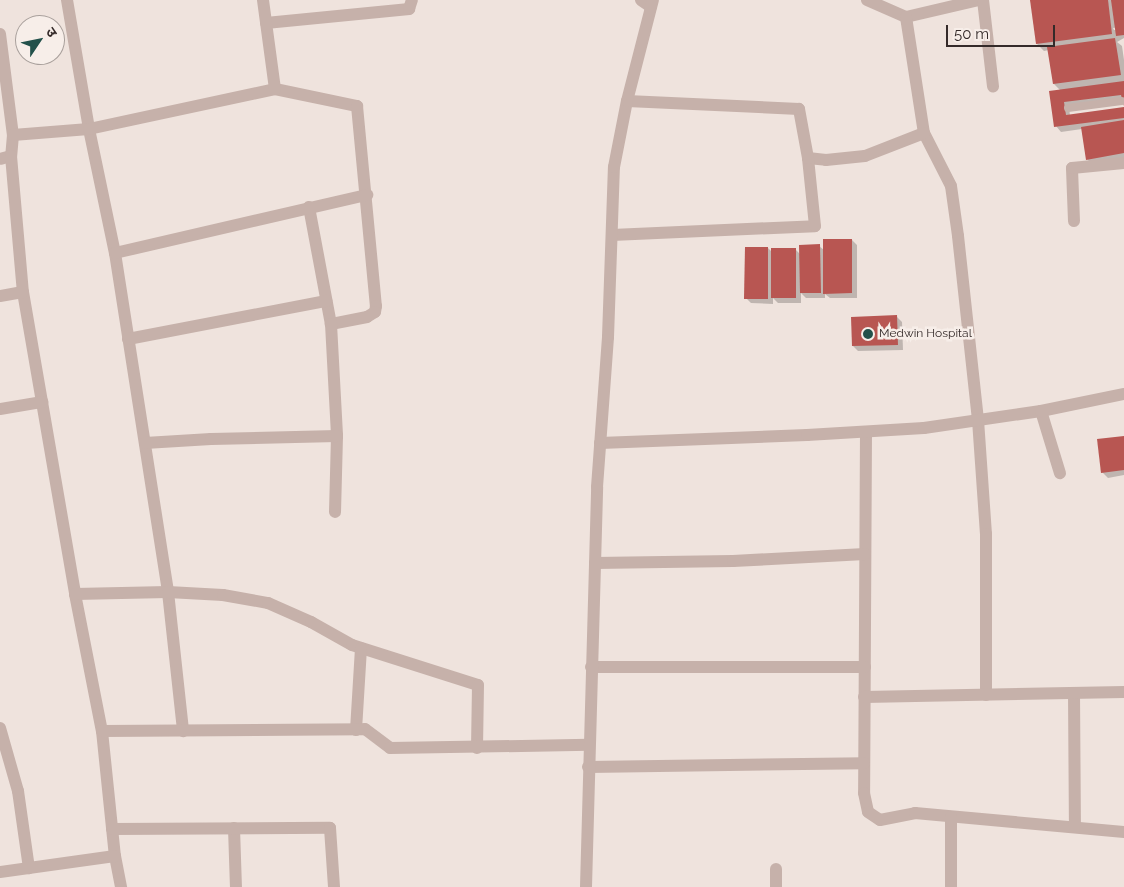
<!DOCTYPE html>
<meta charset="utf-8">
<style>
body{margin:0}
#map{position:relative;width:1124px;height:887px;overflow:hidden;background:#efe3dd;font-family:Raleway,"Noto Sans Devanagari",sans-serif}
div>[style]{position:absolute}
.shadow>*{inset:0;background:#0003}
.building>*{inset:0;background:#b85652}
.service>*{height:8px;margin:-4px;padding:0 4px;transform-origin:4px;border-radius:4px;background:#c6b1aa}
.minor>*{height:12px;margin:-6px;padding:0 6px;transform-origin:6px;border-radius:6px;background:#c6b1aa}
.tertiary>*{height:12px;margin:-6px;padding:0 6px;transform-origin:6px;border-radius:6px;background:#c6b1aa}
.dots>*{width:14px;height:14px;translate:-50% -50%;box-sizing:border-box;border:2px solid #f7eee9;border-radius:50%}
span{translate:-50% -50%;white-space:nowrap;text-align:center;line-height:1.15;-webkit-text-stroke:5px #f7eee9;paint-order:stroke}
.poi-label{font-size:12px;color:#342a29}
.left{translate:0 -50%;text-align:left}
.north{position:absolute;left:15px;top:15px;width:50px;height:50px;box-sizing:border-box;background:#f7eee9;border:1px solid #a9a09c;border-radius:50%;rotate:56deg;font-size:14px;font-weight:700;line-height:20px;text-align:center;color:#342a29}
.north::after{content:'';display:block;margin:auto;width:18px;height:22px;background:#23514b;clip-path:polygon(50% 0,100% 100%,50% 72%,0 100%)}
.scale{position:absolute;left:946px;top:25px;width:109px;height:22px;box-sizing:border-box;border:2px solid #342a29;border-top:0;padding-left:6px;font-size:15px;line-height:18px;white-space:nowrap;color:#342a29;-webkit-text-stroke:4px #f7eee9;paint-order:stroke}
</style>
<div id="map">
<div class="shadow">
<i style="clip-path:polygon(evenodd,1039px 0,1124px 0,1124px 38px,1117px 42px,1122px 46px,1124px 60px,1124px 104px,1123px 100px,1069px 107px,1070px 116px,1124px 108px,1124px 166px,1098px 170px,1087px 159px,1082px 129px,1061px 132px,1056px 126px,1061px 91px,1054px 84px,1049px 50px,1044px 51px,1037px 44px,1039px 0,1121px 27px,1123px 29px,1114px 30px,1113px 28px,1121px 27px)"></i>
<i style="clip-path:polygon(852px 240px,857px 245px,857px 298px,830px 298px,825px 294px,825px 298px,806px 298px,801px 293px,801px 303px,778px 303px,773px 298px,773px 304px,751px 303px,746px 298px,768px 248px,772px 252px,795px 249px,800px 254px,819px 246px,824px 250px)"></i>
<i style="clip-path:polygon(897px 317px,902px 322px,903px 350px,858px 351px,853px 346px)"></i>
<i style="clip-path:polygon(1124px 437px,1124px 475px,1108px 478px,1102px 472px)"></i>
</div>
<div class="building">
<i style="clip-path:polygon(1030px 0,1108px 0,1112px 34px,1036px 44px)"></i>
<i style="clip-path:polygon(1111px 0,1124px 0,1124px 35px,1116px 36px)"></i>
<i style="clip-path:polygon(1115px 38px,1121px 75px,1053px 84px,1047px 47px)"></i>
<i style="clip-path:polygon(1124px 81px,1124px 106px,1121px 95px,1064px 102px,1066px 115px,1124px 107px,1124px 118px,1054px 127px,1049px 91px)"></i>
<i style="clip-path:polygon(1124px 120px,1124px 153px,1086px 160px,1081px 127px)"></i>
<i style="clip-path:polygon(823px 239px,852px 239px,852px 293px,823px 294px)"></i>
<i style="clip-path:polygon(820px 244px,821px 293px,800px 293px,799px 245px)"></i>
<i style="clip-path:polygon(745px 247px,768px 247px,768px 299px,744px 299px)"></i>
<i style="clip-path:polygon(771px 248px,796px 248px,796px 298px,771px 298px)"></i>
<i style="clip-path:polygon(897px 315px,898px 345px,852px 346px,851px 317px)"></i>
<i style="clip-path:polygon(1124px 436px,1124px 470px,1101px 473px,1097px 439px)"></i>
</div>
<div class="service">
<i style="left:1068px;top:108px;width:54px;rotate:-7.4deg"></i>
</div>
<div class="minor">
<i style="left:67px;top:0;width:131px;rotate:80.3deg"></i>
<i style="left:89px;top:129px;width:127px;rotate:78.2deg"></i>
<i style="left:115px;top:253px;width:343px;rotate:81.1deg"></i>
<i style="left:168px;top:592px;width:140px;rotate:83.8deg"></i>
<i style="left:641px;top:0;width:12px;rotate:35deg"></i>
<i style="left:867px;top:0;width:43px;rotate:23.6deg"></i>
<i style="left:906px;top:17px;width:75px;rotate:-13.1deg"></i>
<i style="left:983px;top:0;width:87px;rotate:83.4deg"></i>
<i style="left:906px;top:17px;width:117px;rotate:81.2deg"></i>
<i style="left:924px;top:133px;width:59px;rotate:63deg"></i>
<i style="left:951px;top:186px;width:50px;rotate:82deg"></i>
<i style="left:958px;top:236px;width:185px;rotate:83.8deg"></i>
<i style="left:978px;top:420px;width:114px;rotate:86deg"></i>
<i style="left:986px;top:534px;width:161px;rotate:90deg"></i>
<i style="left:266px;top:23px;width:144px;rotate:-5.6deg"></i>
<i style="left:409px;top:9px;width:9px;rotate:-72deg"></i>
<i style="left:0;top:34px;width:102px;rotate:82.7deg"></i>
<i style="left:13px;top:135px;width:21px;rotate:95deg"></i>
<i style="left:11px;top:156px;width:11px;rotate:165deg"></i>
<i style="left:275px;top:89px;width:84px;rotate:11.7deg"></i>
<i style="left:357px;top:106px;width:201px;rotate:84.6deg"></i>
<i style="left:376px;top:306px;width:6px;rotate:99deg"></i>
<i style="left:375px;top:312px;width:9px;rotate:148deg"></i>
<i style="left:367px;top:317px;width:37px;rotate:169deg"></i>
<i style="left:13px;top:135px;width:76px;rotate:-4.5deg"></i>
<i style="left:89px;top:129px;width:190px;rotate:-12.1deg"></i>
<i style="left:275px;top:89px;width:90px;rotate:-97.7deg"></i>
<i style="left:11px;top:156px;width:137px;rotate:85deg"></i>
<i style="left:23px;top:292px;width:306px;rotate:80.2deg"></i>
<i style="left:75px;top:594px;width:140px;rotate:78.9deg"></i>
<i style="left:102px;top:731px;width:126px;rotate:84.1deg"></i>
<i style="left:115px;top:856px;width:32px;rotate:79deg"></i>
<i style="left:808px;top:158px;width:18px;rotate:6deg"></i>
<i style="left:826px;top:160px;width:39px;rotate:-6deg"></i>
<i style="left:865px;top:156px;width:63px;rotate:-21.3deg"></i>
<i style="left:309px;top:207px;width:119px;rotate:79.4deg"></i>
<i style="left:331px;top:324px;width:112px;rotate:86.9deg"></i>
<i style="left:337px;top:436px;width:76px;rotate:91.5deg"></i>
<i style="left:1074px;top:221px;width:53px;rotate:-92.2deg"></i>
<i style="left:1072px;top:168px;width:52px;rotate:-5.5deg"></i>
<i style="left:612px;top:235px;width:203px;rotate:-2.5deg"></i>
<i style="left:815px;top:226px;width:68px;rotate:-95.9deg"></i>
<i style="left:808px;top:158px;width:50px;rotate:-100.4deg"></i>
<i style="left:799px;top:109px;width:172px;rotate:-177.3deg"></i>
<i style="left:115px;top:253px;width:259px;rotate:-13deg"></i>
<i style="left:0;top:296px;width:23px;rotate:-10deg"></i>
<i style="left:128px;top:339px;width:202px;rotate:-10.9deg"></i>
<i style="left:0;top:409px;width:43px;rotate:-9.5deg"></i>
<i style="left:1041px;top:411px;width:65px;rotate:73deg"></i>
<i style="left:866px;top:432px;width:361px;rotate:90.3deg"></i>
<i style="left:864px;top:793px;width:19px;rotate:78deg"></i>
<i style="left:868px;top:812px;width:14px;rotate:34deg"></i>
<i style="left:880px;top:820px;width:36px;rotate:-11deg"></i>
<i style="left:915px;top:813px;width:210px;rotate:5.2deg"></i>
<i style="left:145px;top:443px;width:66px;rotate:-3.5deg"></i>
<i style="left:211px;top:439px;width:126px;rotate:-1.4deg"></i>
<i style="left:600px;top:443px;width:207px;rotate:-2.2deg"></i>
<i style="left:807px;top:435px;width:117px;rotate:-3.4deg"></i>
<i style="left:924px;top:428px;width:118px;rotate:-8.3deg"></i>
<i style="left:1041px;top:411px;width:85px;rotate:-11.6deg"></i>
<i style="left:595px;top:563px;width:138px;rotate:-0.8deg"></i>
<i style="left:733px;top:561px;width:132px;rotate:-3deg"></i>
<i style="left:75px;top:594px;width:93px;rotate:-1.2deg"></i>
<i style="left:168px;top:592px;width:55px;rotate:3.1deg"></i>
<i style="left:223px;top:595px;width:46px;rotate:10.1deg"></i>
<i style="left:268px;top:603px;width:47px;rotate:23.8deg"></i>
<i style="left:311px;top:622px;width:47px;rotate:29.3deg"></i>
<i style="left:352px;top:645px;width:132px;rotate:17.6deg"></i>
<i style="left:478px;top:685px;width:63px;rotate:90.9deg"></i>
<i style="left:591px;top:667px;width:274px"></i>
<i style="left:1074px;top:693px;width:134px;rotate:89.6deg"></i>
<i style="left:864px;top:697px;width:260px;rotate:-1.1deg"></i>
<i style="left:0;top:728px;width:66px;rotate:74.1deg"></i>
<i style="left:18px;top:791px;width:78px;rotate:81.9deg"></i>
<i style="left:356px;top:730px;width:82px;rotate:-86.5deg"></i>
<i style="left:102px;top:731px;width:263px;rotate:-0.4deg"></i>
<i style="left:365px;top:729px;width:31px;rotate:37deg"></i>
<i style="left:390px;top:748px;width:199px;rotate:-0.9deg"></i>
<i style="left:588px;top:767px;width:276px;rotate:-0.8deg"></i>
<i style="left:951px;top:817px;width:70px;rotate:90deg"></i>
<i style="left:234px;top:828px;width:59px;rotate:88.1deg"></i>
<i style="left:112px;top:829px;width:218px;rotate:-0.3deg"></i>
<i style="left:330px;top:828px;width:59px;rotate:86.1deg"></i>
<i style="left:0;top:872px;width:116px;rotate:-7.9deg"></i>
<i style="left:776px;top:887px;width:18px;rotate:-90deg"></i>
</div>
<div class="tertiary">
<i style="left:586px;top:887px;width:400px;rotate:-88.4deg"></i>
<i style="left:597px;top:487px;width:150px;rotate:-85.8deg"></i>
<i style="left:608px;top:337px;width:170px;rotate:-88deg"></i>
<i style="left:614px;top:167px;width:67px;rotate:-78.9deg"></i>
<i style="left:627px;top:101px;width:104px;rotate:-75.6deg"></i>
</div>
<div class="dots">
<i style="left:868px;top:334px;background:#23514b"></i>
</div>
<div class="poi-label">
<span class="left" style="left:879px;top:334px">Medwin Hospital</span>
</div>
<div class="north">उ</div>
<div class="scale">50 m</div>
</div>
